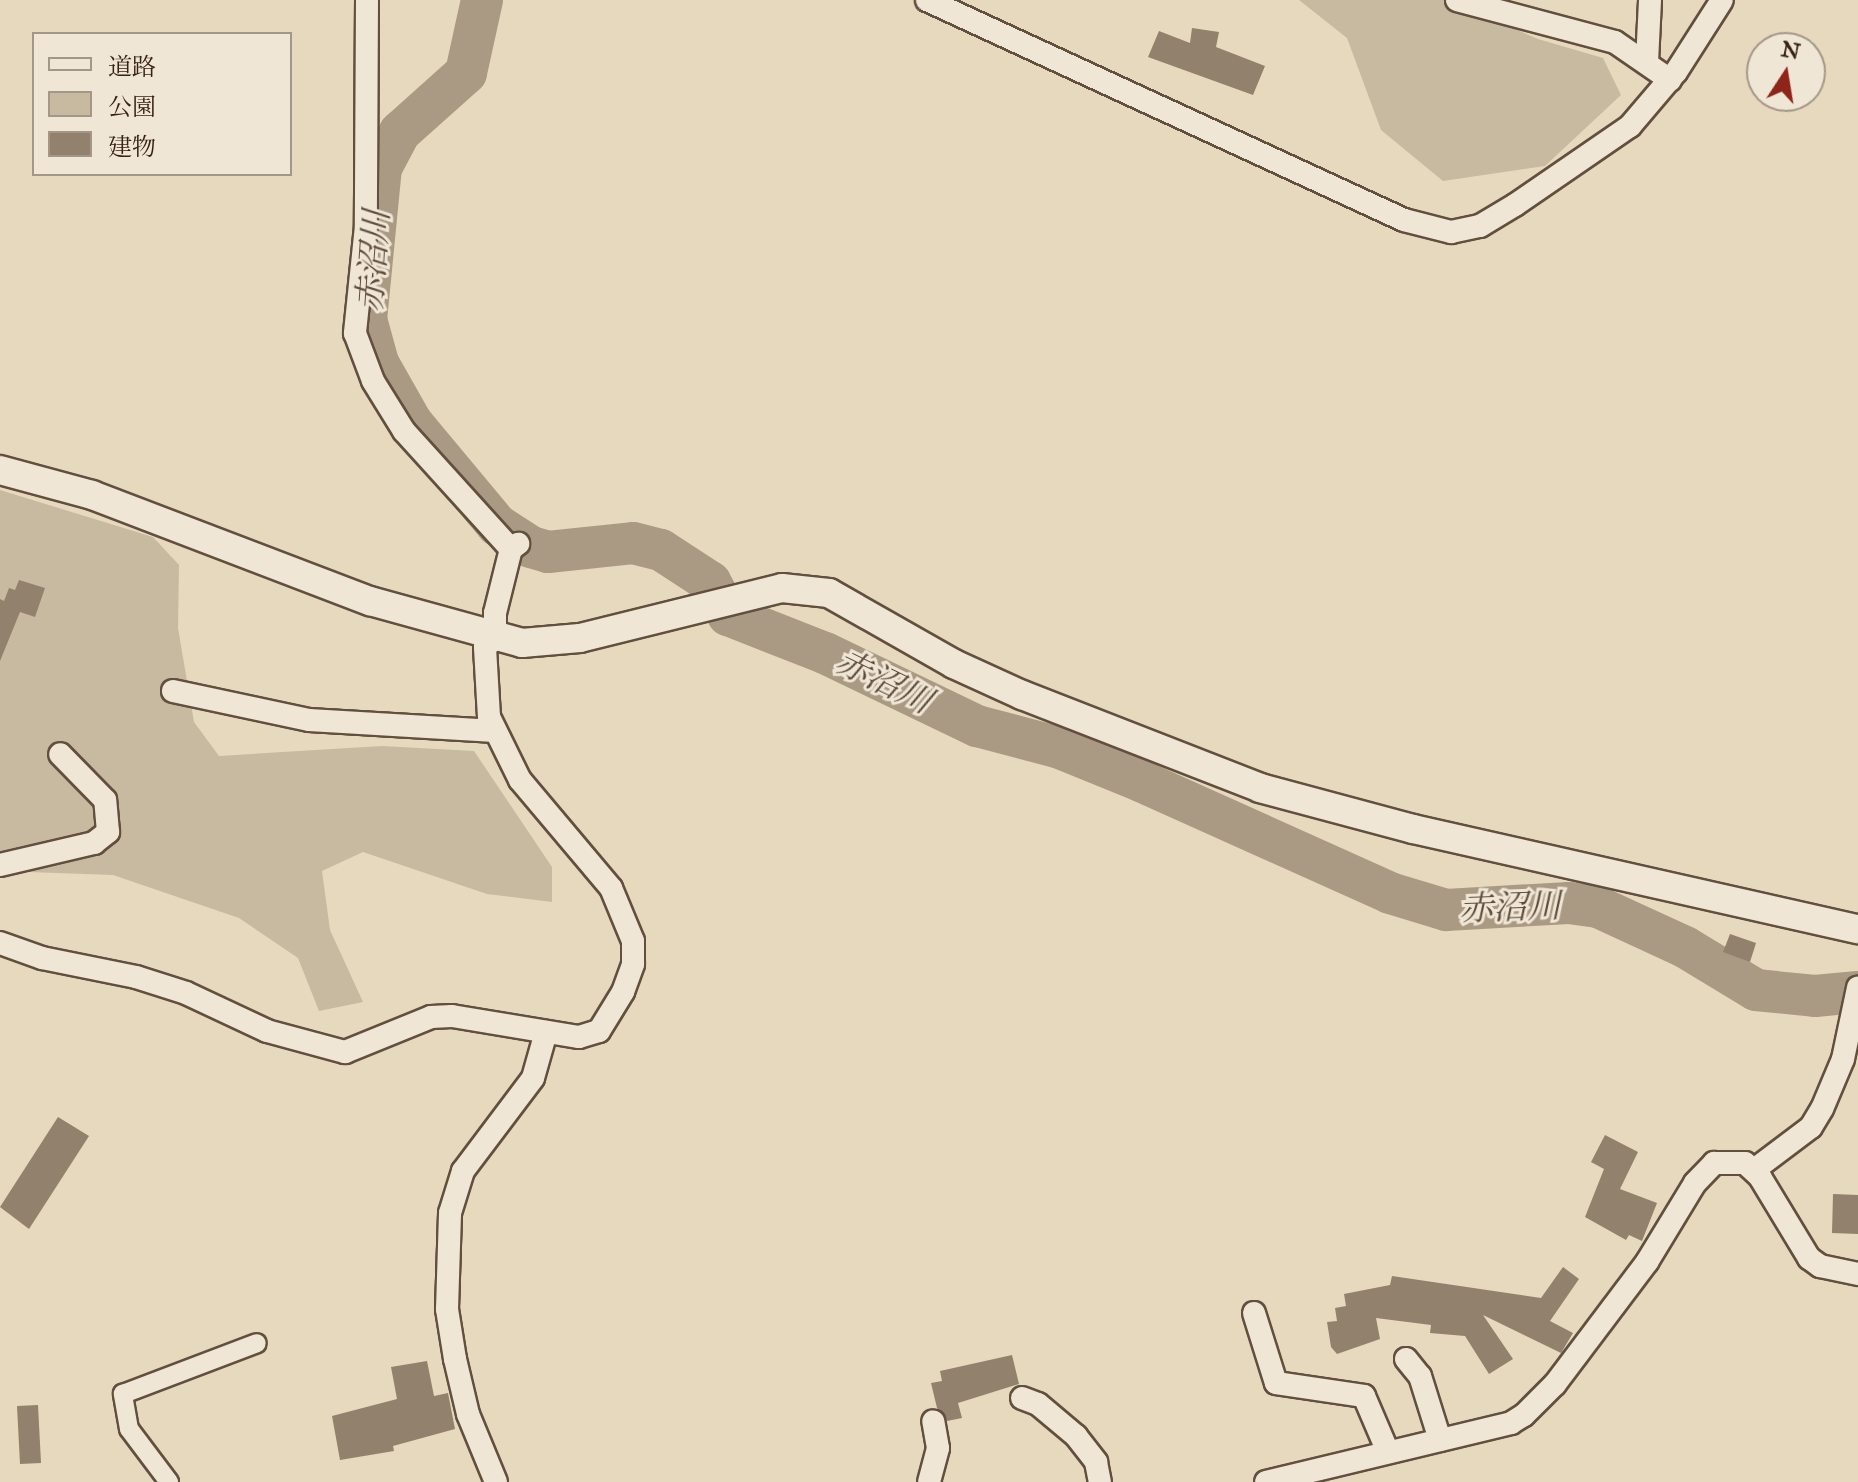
<!DOCTYPE html>
<meta charset="utf-8">
<style>
body{margin:0}
#map{position:relative;width:1858px;height:1482px;overflow:hidden;background:#e6d9be;font-family:"IM FELL Great Primer","Noto Serif JP",serif}
div>[style]{position:absolute}
.green>*{inset:0;background:#c8baa1}
.river>*{height:42px;margin:-21px;padding:0 21px;transform-origin:21px;border-radius:21px;background:#aa9a84}
.building>*{inset:0;background:#92816c}
.roads{filter:drop-shadow(2px 0 #634f3e) drop-shadow(-2px 0 #634f3e) drop-shadow(0 2px #634f3e) drop-shadow(0 -2px #634f3e)}
.pedestrian>*{height:18px;margin:-9px;padding:0 9px;transform-origin:9px;border-radius:9px;background:#efe6d5}
.minor>*{height:22px;margin:-11px;padding:0 11px;transform-origin:11px;border-radius:11px;background:#efe6d5}
.tertiary>*{height:28px;margin:-14px;padding:0 14px;transform-origin:14px;border-radius:14px;background:#efe6d5}
span{translate:-50% -50%;white-space:nowrap;text-align:center;line-height:1.15;-webkit-text-stroke:6px #efe6d5;paint-order:stroke}
.water-label{font-size:34px;color:#5f4b3b;font-style:italic}
.legend{position:absolute;left:32px;top:32px;width:260px;height:144px;box-sizing:border-box;background:#efe6d5;border:2px solid #a59788;margin:0;padding:10px 14px;list-style:none;font-size:24px;color:#372114}
.legend li{display:flex;align-items:center;gap:16px;height:40px}
.legend b{width:40px;border:2px solid #a59788}
.north{position:absolute;left:1746px;top:32px;width:80px;height:80px;box-sizing:border-box;background:#efe6d5;border:2px solid #a59788;border-radius:50%;rotate:12deg;font-size:22px;font-weight:700;line-height:32px;text-align:center;color:#372114}
.north::after{content:'';display:block;margin:auto;width:28px;height:36px;background:#8f2418;clip-path:polygon(50% 0,100% 100%,50% 72%,0 100%)}
</style>
<div id="map">
<div class="green">
<i style="clip-path:polygon(1299px 0,1447px 0,1538px 39px,1603px 58px,1621px 95px,1545px 166px,1443px 181px,1381px 130px,1347px 38px)"></i>
<i style="clip-path:polygon(0 490px,153px 537px,179px 565px,178px 628px,194px 722px,219px 756px,382px 746px,474px 751px,552px 867px,552px 902px,487px 894px,363px 852px,322px 871px,330px 930px,363px 1002px,319px 1011px,298px 958px,239px 918px,113px 875px,0 871px)"></i>
</div>
<div class="river">
<i style="left:482px;top:0;width:75px;rotate:102.4deg"></i>
<i style="left:466px;top:73px;width:89px;rotate:138.2deg"></i>
<i style="left:400px;top:132px;width:40px;rotate:118deg"></i>
<i style="left:381px;top:167px;width:153px;rotate:95.6deg"></i>
<i style="left:366px;top:319px;width:46px;rotate:74.7deg"></i>
<i style="left:378px;top:363px;width:69px;rotate:60.5deg"></i>
<i style="left:412px;top:423px;width:133px;rotate:50.2deg"></i>
<i style="left:497px;top:525px;width:40px;rotate:32.9deg"></i>
<i style="left:531px;top:547px;width:18px;rotate:16deg"></i>
<i style="left:548px;top:552px;width:85px;rotate:-6deg"></i>
<i style="left:633px;top:543px;width:29px;rotate:14deg"></i>
<i style="left:661px;top:550px;width:59px;rotate:33.1deg"></i>
<i style="left:710px;top:582px;width:38px;rotate:61deg"></i>
<i style="left:728px;top:615px;width:104px;rotate:21.4deg"></i>
<i style="left:825px;top:653px;width:169px;rotate:25.7deg"></i>
<i style="left:977px;top:726px;width:86px;rotate:14.8deg"></i>
<i style="left:1060px;top:748px;width:87px;rotate:22.2deg"></i>
<i style="left:1141px;top:781px;width:273px;rotate:24.2deg"></i>
<i style="left:1390px;top:893px;width:59px;rotate:16.9deg"></i>
<i style="left:1446px;top:910px;width:123px;rotate:-3.3deg"></i>
<i style="left:1569px;top:903px;width:29px;rotate:8deg"></i>
<i style="left:1598px;top:907px;width:96px;rotate:24.7deg"></i>
<i style="left:1685px;top:947px;width:83px;rotate:31.2deg"></i>
<i style="left:1756px;top:990px;width:59px;rotate:5.8deg"></i>
<i style="left:1815px;top:996px;width:43px;rotate:-5.3deg"></i>
</div>
<div class="building">
<i style="clip-path:polygon(1192px 28px,1219px 32px,1216px 47px,1265px 66px,1253px 95px,1148px 57px,1159px 31px,1190px 43px)"></i>
<i style="clip-path:polygon(19px 580px,45px 588px,35px 617px,20px 612px,0 661px,0 599px,4px 601px,9px 588px,15px 590px)"></i>
<i style="clip-path:polygon(1730px 934px,1756px 943px,1750px 962px,1723px 952px)"></i>
<i style="clip-path:polygon(58px 1117px,89px 1136px,29px 1229px,0 1207px)"></i>
<i style="clip-path:polygon(1605px 1135px,1638px 1152px,1620px 1189px,1657px 1203px,1642px 1241px,1629px 1235px,1626px 1240px,1585px 1217px,1604px 1169px,1591px 1162px)"></i>
<i style="clip-path:polygon(1833px 1194px,1858px 1195px,1858px 1234px,1832px 1233px)"></i>
<i style="clip-path:polygon(1563px 1267px,1579px 1279px,1550px 1321px,1573px 1333px,1561px 1353px,1483px 1315px,1513px 1359px,1489px 1374px,1465px 1336px,1430px 1333px,1431px 1325px,1376px 1318px,1380px 1339px,1337px 1354px,1331px 1347px,1327px 1322px,1337px 1321px,1335px 1308px,1346px 1306px,1344px 1294px,1390px 1285px,1392px 1276px,1541px 1298px)"></i>
<i style="clip-path:polygon(1012px 1355px,1019px 1384px,958px 1403px,962px 1418px,947px 1421px,937px 1408px,931px 1383px,942px 1381px,940px 1371px)"></i>
<i style="clip-path:polygon(427px 1361px,434px 1396px,448px 1393px,455px 1429px,393px 1446px,394px 1451px,340px 1460px,332px 1416px,397px 1399px,391px 1367px)"></i>
<i style="clip-path:polygon(38px 1405px,41px 1463px,20px 1464px,17px 1406px)"></i>
</div>
<div class="roads">
<div class="pedestrian">
<i style="left:169px;top:1482px;width:66px;rotate:-127deg"></i>
<i style="left:129px;top:1429px;width:36px;rotate:-100deg"></i>
<i style="left:123px;top:1394px;width:143px;rotate:-20.8deg"></i>
</div>
<div class="minor">
<i style="left:367px;top:0;width:226px;rotate:90.3deg"></i>
<i style="left:366px;top:226px;width:108px;rotate:95.9deg"></i>
<i style="left:355px;top:333px;width:51px;rotate:69.4deg"></i>
<i style="left:373px;top:381px;width:59px;rotate:58.2deg"></i>
<i style="left:404px;top:431px;width:159px;rotate:47.8deg"></i>
<i style="left:927px;top:0;width:525px;rotate:24.76deg"></i>
<i style="left:1404px;top:220px;width:49px;rotate:14.3deg"></i>
<i style="left:1451px;top:232px;width:30px;rotate:-12deg"></i>
<i style="left:1480px;top:226px;width:41px;rotate:-31deg"></i>
<i style="left:1515px;top:205px;width:140px;rotate:-34.5deg"></i>
<i style="left:1630px;top:126px;width:71px;rotate:-49.6deg"></i>
<i style="left:1676px;top:72px;width:85px;rotate:-57.4deg"></i>
<i style="left:1457px;top:0;width:163px;rotate:14.9deg"></i>
<i style="left:1615px;top:42px;width:67px;rotate:34.6deg"></i>
<i style="left:1647px;top:62px;width:62px;rotate:-87.2deg"></i>
<i style="left:173px;top:691px;width:139px;rotate:12deg"></i>
<i style="left:309px;top:720px;width:186px;rotate:3.4deg"></i>
<i style="left:0;top:865px;width:97px;rotate:-13.2deg"></i>
<i style="left:94px;top:843px;width:18px;rotate:-38deg"></i>
<i style="left:108px;top:832px;width:32px;rotate:-95deg"></i>
<i style="left:105px;top:800px;width:64px;rotate:-134.4deg"></i>
<i style="left:0;top:943px;width:45px;rotate:19.7deg"></i>
<i style="left:42px;top:958px;width:96px;rotate:11.4deg"></i>
<i style="left:136px;top:977px;width:52px;rotate:17.7deg"></i>
<i style="left:186px;top:993px;width:89px;rotate:25.1deg"></i>
<i style="left:267px;top:1031px;width:81px;rotate:15.1deg"></i>
<i style="left:345px;top:1052px;width:93px;rotate:-22.1deg"></i>
<i style="left:431px;top:1017px;width:21px;rotate:-3deg"></i>
<i style="left:452px;top:1016px;width:129px;rotate:9.4deg"></i>
<i style="left:579px;top:1037px;width:21px;rotate:-17deg"></i>
<i style="left:599px;top:1031px;width:46px;rotate:-58.4deg"></i>
<i style="left:623px;top:992px;width:30px;rotate:-70deg"></i>
<i style="left:633px;top:964px;width:23px;rotate:-90deg"></i>
<i style="left:633px;top:941px;width:57px;rotate:-112.5deg"></i>
<i style="left:611px;top:888px;width:141px;rotate:-130.1deg"></i>
<i style="left:520px;top:780px;width:70px;rotate:-116.2deg"></i>
<i style="left:489px;top:717px;width:70px;rotate:-93.3deg"></i>
<i style="left:485px;top:647px;width:13px;rotate:-42deg"></i>
<i style="left:495px;top:638px;width:25px;rotate:-90deg"></i>
<i style="left:495px;top:613px;width:66px;rotate:-76deg"></i>
<i style="left:511px;top:549px;width:9px;rotate:-36deg"></i>
<i style="left:1754px;top:1170px;width:71px;rotate:-37deg"></i>
<i style="left:1811px;top:1127px;width:21px;rotate:-59deg"></i>
<i style="left:1822px;top:1109px;width:54px;rotate:-67.2deg"></i>
<i style="left:1843px;top:1059px;width:73px;rotate:-78.1deg"></i>
<i style="left:1254px;top:1313px;width:73px;rotate:72.6deg"></i>
<i style="left:1276px;top:1383px;width:89px;rotate:8.4deg"></i>
<i style="left:1364px;top:1396px;width:61px;rotate:66.8deg"></i>
<i style="left:1406px;top:1359px;width:22px;rotate:51deg"></i>
<i style="left:1420px;top:1376px;width:67px;rotate:72.6deg"></i>
<i style="left:1022px;top:1398px;width:17px;rotate:21deg"></i>
<i style="left:1038px;top:1404px;width:50px;rotate:40.1deg"></i>
<i style="left:1076px;top:1436px;width:33px;rotate:52deg"></i>
<i style="left:1096px;top:1462px;width:20px;rotate:79deg"></i>
<i style="left:496px;top:1482px;width:74px;rotate:-112.4deg"></i>
<i style="left:468px;top:1414px;width:57px;rotate:-103.3deg"></i>
<i style="left:455px;top:1359px;width:51px;rotate:-99.1deg"></i>
<i style="left:447px;top:1309px;width:96px;rotate:-88.2deg"></i>
<i style="left:450px;top:1213px;width:44px;rotate:-72.8deg"></i>
<i style="left:463px;top:1171px;width:116px;rotate:-53deg"></i>
<i style="left:533px;top:1078px;width:48px;rotate:-74.2deg"></i>
<i style="left:929px;top:1482px;width:35px;rotate:-75deg"></i>
<i style="left:938px;top:1448px;width:27px;rotate:-100deg"></i>
<i style="left:1266px;top:1482px;width:252px;rotate:-13.5deg"></i>
<i style="left:1511px;top:1423px;width:15px;rotate:-32deg"></i>
<i style="left:1524px;top:1415px;width:44px;rotate:-45deg"></i>
<i style="left:1555px;top:1384px;width:153px;rotate:-53deg"></i>
<i style="left:1647px;top:1262px;width:92px;rotate:-58.7deg"></i>
<i style="left:1695px;top:1183px;width:28px;rotate:-46deg"></i>
<i style="left:1714px;top:1163px;width:31px"></i>
<i style="left:1745px;top:1163px;width:21px;rotate:43deg"></i>
<i style="left:1760px;top:1177px;width:95px;rotate:58.8deg"></i>
<i style="left:1809px;top:1258px;width:14px;rotate:36deg"></i>
<i style="left:1820px;top:1266px;width:39px;rotate:12deg"></i>
</div>
<div class="tertiary">
<i style="left:0;top:470px;width:95px;rotate:15.2deg"></i>
<i style="left:92px;top:495px;width:298px;rotate:20.9deg"></i>
<i style="left:370px;top:601px;width:158px;rotate:15.4deg"></i>
<i style="left:522px;top:643px;width:58px;rotate:-4.9deg"></i>
<i style="left:580px;top:638px;width:208px;rotate:-13.9deg"></i>
<i style="left:782px;top:588px;width:47px;rotate:6.1deg"></i>
<i style="left:829px;top:593px;width:144px;rotate:29.6deg"></i>
<i style="left:954px;top:664px;width:75px;rotate:24.5deg"></i>
<i style="left:1022px;top:695px;width:256px;rotate:21.3deg"></i>
<i style="left:1260px;top:788px;width:158px;rotate:15deg"></i>
<i style="left:1413px;top:829px;width:456px;rotate:12.7deg"></i>
</div>
</div>
<div class="water-label">
<span style="left:373px;top:261px;rotate:-86deg">赤沼川</span>
<span style="left:884px;top:681px;rotate:26deg">赤沼川</span>
<span style="left:1510px;top:907px;rotate:-2deg">赤沼川</span>
</div>
<ul class="legend">
<li><b style="height:10px;background:#efe6d5"></b>道路</li>
<li><b style="height:22px;background:#c8baa1"></b>公園</li>
<li><b style="height:22px;background:#92816c"></b>建物</li>
</ul>
<div class="north">N</div>
</div>
